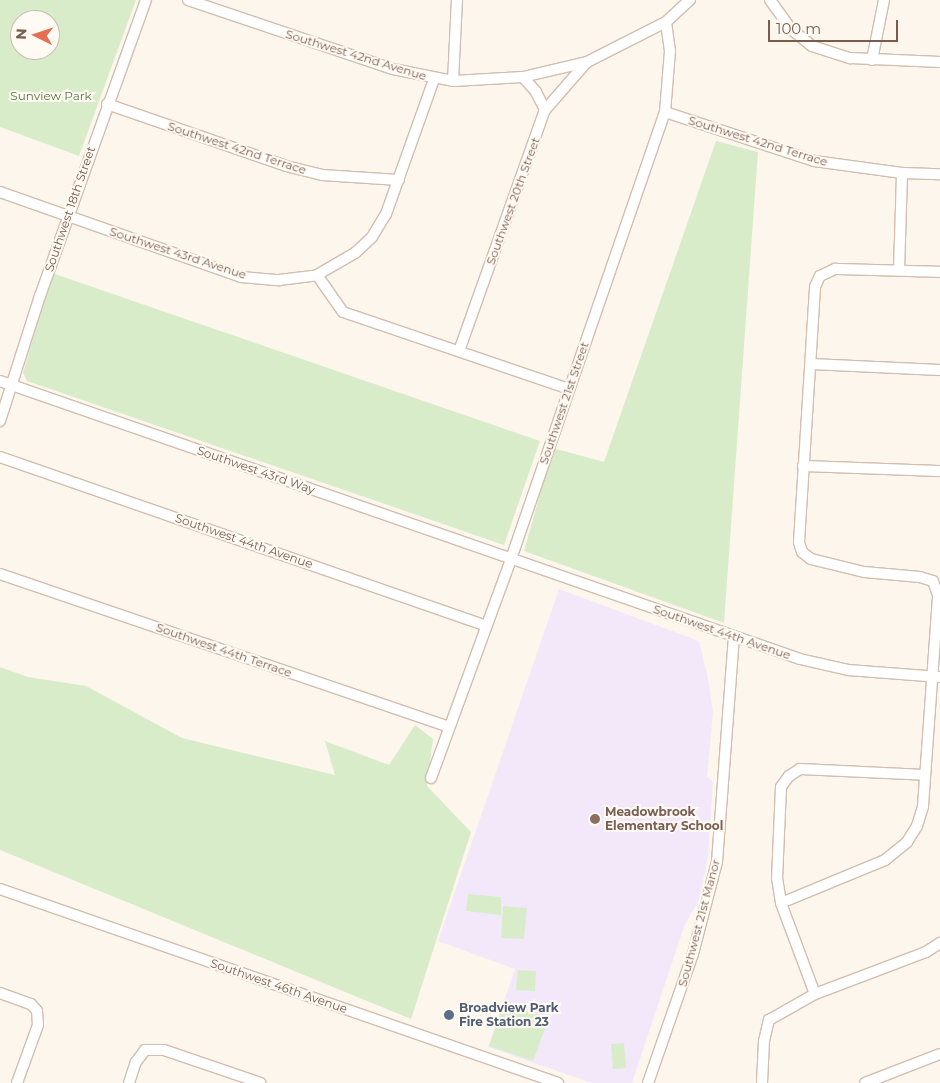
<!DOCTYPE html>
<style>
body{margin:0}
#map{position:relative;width:940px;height:1083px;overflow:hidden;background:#fdf6ec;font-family:Montserrat,sans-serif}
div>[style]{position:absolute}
.education>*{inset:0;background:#f3e8fa}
.green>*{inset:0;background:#d8ecc9}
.roads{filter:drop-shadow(1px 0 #d1beb0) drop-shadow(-1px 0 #d1beb0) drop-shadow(0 1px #d1beb0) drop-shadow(0 -1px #d1beb0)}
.minor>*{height:10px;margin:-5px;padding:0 5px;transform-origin:5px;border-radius:5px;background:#fff}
.dots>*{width:14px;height:14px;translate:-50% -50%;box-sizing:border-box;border:2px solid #fffaf3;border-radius:50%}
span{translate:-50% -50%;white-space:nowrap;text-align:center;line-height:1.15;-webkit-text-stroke:4px #fffaf3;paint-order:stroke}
.street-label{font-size:12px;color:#7a5c4d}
.park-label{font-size:12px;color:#537a41}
.education-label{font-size:12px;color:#785e54;font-weight:700}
.left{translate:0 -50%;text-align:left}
.service-label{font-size:12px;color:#4e5e75;font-weight:700}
.north{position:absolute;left:10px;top:10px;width:50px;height:50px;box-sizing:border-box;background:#fffaf3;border:1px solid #cabbb1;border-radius:50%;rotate:274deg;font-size:14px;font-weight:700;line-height:20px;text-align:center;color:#7a5c4d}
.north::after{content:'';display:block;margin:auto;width:18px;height:22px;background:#e76f51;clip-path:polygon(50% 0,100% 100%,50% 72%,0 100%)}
.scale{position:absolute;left:768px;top:20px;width:130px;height:22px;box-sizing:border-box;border:2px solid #7a5c4d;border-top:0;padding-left:6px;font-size:15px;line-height:18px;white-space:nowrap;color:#7a5c4d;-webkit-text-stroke:4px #fffaf3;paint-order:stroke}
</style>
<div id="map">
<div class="education">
<i style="clip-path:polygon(559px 589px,699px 641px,708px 678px,713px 712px,707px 777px,713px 782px,708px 857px,699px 900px,685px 924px,632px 1083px,592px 1083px,488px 1047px,515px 969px,438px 941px)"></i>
</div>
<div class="green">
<i style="clip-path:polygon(evenodd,0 0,136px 0,79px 156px,0 127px,0 0,20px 20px,50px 20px,50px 50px,20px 50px,20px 20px)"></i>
<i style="clip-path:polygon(716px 141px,758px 152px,724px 623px,524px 551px,553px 448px,604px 462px)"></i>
<i style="clip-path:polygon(52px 273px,540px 441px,504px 545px,27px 381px,23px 373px)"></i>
<i style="clip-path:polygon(0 667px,28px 677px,86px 686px,182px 738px,335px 775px,325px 741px,389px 765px,415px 725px,433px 739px,427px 786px,471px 832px,411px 1019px,0 850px)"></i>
<i style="clip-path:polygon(468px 894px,501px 897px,501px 915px,466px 911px)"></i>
<i style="clip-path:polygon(503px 906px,527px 908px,524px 939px,501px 938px)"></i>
<i style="clip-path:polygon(518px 970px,536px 971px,535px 991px,516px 990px)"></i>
<i style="clip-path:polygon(504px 1003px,549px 1018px,533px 1061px,489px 1046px)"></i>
<i style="clip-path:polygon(624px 1043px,626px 1068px,613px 1069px,611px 1044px)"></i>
</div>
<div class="roads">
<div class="minor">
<i style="left:188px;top:0;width:216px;rotate:18.6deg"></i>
<i style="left:393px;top:69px;width:61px;rotate:11.3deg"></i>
<i style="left:453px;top:81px;width:70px;rotate:-3.3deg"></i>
<i style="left:523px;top:77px;width:66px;rotate:-13.2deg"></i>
<i style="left:587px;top:62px;width:89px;rotate:-26.9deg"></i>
<i style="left:666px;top:22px;width:33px;rotate:-43deg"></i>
<i style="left:770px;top:0;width:36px;rotate:54deg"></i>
<i style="left:791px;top:29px;width:27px;rotate:39deg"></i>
<i style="left:812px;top:46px;width:40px;rotate:18deg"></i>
<i style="left:850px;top:58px;width:90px;rotate:2.5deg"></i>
<i style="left:872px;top:60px;width:61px;rotate:-78.7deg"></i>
<i style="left:523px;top:77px;width:20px;rotate:49deg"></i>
<i style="left:536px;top:92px;width:20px;rotate:63deg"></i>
<i style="left:453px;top:81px;width:81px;rotate:-87.2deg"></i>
<i style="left:107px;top:104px;width:189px;rotate:19.1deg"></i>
<i style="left:286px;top:166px;width:37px;rotate:14deg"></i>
<i style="left:322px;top:175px;width:77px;rotate:3.7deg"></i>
<i style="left:665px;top:112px;width:157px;rotate:18.2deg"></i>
<i style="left:814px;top:161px;width:89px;rotate:7.8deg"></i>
<i style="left:902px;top:173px;width:38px;rotate:2deg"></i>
<i style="left:0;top:192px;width:256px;rotate:19.4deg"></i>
<i style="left:241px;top:277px;width:38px;rotate:5deg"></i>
<i style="left:279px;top:280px;width:38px;rotate:-7deg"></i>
<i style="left:317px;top:275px;width:45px;rotate:54.9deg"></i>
<i style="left:343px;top:312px;width:239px;rotate:18.8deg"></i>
<i style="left:899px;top:270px;width:97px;rotate:-88.2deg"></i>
<i style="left:317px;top:275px;width:44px;rotate:-30.1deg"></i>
<i style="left:355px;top:253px;width:23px;rotate:-43deg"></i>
<i style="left:372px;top:237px;width:27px;rotate:-59deg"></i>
<i style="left:386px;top:214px;width:143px;rotate:-70.4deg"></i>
<i style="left:459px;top:351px;width:256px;rotate:-70.4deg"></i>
<i style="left:545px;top:110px;width:62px;rotate:-48.9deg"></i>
<i style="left:811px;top:364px;width:129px;rotate:2.7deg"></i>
<i style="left:0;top:381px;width:847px;rotate:19.16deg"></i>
<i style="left:800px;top:659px;width:49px;rotate:12.9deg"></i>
<i style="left:848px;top:670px;width:92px;rotate:4.4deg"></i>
<i style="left:0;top:421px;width:131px;rotate:-72.3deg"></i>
<i style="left:40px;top:296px;width:314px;rotate:-70.3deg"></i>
<i style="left:0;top:457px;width:515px;rotate:19.14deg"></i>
<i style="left:803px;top:466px;width:137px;rotate:2.1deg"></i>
<i style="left:0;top:574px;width:474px;rotate:18.8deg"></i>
<i style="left:431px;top:778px;width:233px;rotate:-69.9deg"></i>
<i style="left:511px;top:559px;width:473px;rotate:-71deg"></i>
<i style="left:665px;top:112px;width:61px;rotate:-85.3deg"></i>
<i style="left:670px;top:51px;width:29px;rotate:-98deg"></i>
<i style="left:0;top:889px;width:591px;rotate:19.17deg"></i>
<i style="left:781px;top:903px;width:113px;rotate:-22.5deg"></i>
<i style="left:885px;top:860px;width:28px;rotate:-39deg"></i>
<i style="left:907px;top:842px;width:19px;rotate:-58deg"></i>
<i style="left:917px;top:826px;width:21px;rotate:-73deg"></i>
<i style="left:923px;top:806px;width:212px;rotate:-85.9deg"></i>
<i style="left:938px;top:595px;width:15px;rotate:-110deg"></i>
<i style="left:933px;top:581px;width:14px;rotate:-163deg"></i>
<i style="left:920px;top:577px;width:56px;rotate:-174.9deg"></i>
<i style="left:864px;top:572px;width:55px;rotate:-166.2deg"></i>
<i style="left:811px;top:559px;width:11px;rotate:-142deg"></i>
<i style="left:802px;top:552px;width:10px;rotate:-107deg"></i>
<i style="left:799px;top:542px;width:256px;rotate:-86.4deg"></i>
<i style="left:815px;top:287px;width:12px;rotate:-66deg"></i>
<i style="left:820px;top:276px;width:17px;rotate:-25deg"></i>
<i style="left:835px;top:269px;width:105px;rotate:1.6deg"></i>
<i style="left:0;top:993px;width:33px;rotate:20deg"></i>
<i style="left:31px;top:1004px;width:9px;rotate:49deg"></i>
<i style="left:37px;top:1011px;width:14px;rotate:86deg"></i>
<i style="left:38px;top:1025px;width:62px;rotate:109.9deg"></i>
<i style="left:815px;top:994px;width:97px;rotate:-110.5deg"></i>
<i style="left:781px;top:903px;width:24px;rotate:-99deg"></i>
<i style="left:777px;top:879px;width:92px;rotate:-87.5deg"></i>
<i style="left:781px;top:787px;width:14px;rotate:-54deg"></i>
<i style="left:789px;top:776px;width:13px;rotate:-32deg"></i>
<i style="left:800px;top:769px;width:125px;rotate:2.7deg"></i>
<i style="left:129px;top:1083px;width:22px;rotate:-72deg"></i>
<i style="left:136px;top:1062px;width:15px;rotate:-53deg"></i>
<i style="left:145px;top:1050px;width:19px"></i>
<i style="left:164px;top:1050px;width:102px;rotate:18.8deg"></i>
<i style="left:648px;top:1083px;width:137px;rotate:-70.8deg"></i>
<i style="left:693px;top:954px;width:95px;rotate:-75.4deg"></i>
<i style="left:717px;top:862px;width:225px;rotate:-85.7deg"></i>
<i style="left:762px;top:1083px;width:42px;rotate:-87.3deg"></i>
<i style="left:764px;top:1041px;width:22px;rotate:-77deg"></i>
<i style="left:769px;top:1020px;width:53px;rotate:-29.5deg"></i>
<i style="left:815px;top:994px;width:119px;rotate:-20.7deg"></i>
<i style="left:926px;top:952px;width:17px;rotate:-33deg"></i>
<i style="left:865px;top:1083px;width:80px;rotate:-21.1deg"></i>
</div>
</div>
<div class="dots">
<i style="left:595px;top:819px;background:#8d6e63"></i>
<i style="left:449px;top:1015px;background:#5c6f8a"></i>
</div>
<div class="street-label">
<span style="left:356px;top:55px;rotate:17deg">Southwest 42nd Avenue</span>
<span style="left:758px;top:141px;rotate:17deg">Southwest 42nd Terrace</span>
<span style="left:237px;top:148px;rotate:18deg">Southwest 42nd Terrace</span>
<span style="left:513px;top:201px;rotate:-70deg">Southwest 20th Street</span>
<span style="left:70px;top:209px;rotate:-71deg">Southwest 18th Street</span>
<span style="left:178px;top:253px;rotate:18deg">Southwest 43rd Avenue</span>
<span style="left:564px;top:403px;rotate:-71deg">Southwest 21st Street</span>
<span style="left:256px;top:470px;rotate:19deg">Southwest 43rd Way</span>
<span style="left:244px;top:541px;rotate:19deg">Southwest 44th Avenue</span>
<span style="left:722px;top:632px;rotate:19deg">Southwest 44th Avenue</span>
<span style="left:224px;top:650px;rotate:19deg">Southwest 44th Terrace</span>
<span style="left:699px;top:923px;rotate:-75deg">Southwest 21st Manor</span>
<span style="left:279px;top:986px;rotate:19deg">Southwest 46th Avenue</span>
</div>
<div class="park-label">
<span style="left:51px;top:96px">Sunview Park</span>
</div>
<div class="education-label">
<span class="left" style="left:605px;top:819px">Meadowbrook<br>Elementary School</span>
</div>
<div class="service-label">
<span class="left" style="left:459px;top:1015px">Broadview Park<br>Fire Station 23</span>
</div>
<div class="north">N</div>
<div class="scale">100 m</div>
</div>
